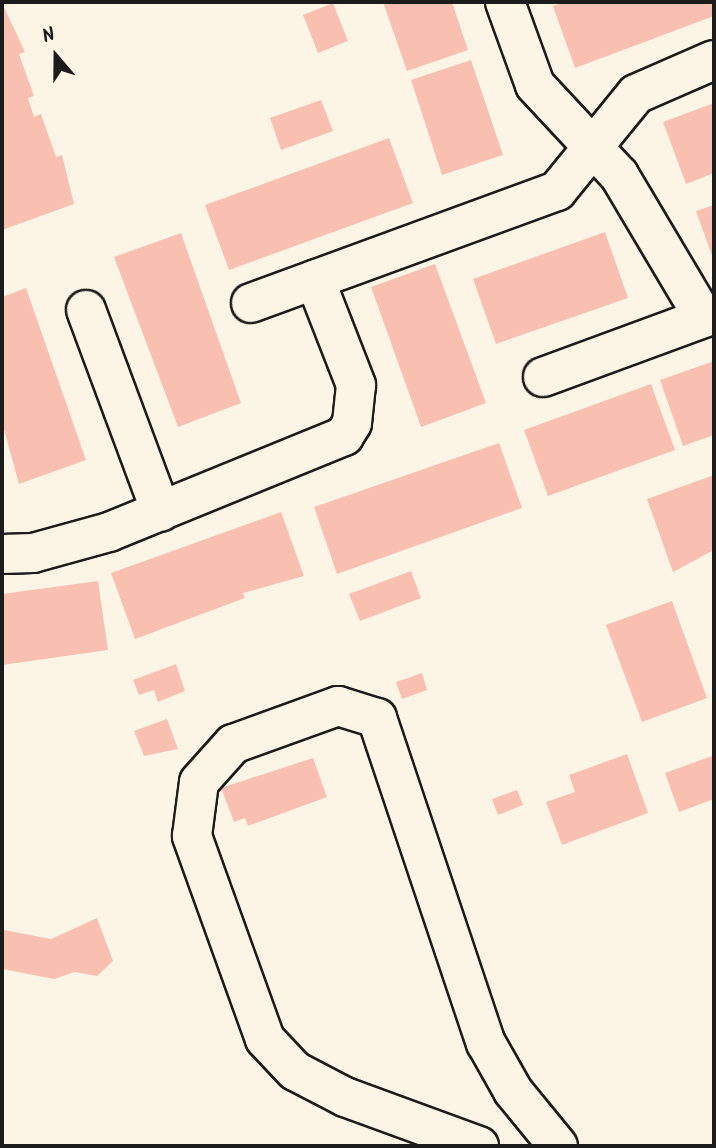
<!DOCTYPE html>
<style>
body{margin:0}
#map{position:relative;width:716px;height:1148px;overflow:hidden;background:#fcf5e5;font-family:Kalam,sans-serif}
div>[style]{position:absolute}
.building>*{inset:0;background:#f9c0b1}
.roads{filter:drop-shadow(2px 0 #1c1c1c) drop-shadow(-2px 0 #1c1c1c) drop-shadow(0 2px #1c1c1c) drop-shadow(0 -2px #1c1c1c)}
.minor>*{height:38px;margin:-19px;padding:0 19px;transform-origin:19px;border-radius:19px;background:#fcf5e5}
span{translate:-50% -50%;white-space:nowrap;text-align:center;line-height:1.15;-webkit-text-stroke:5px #fcf5e5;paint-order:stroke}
.frame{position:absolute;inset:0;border:4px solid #1c1c1c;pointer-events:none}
.north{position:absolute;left:21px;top:21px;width:70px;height:70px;-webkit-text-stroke:5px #fcf5e5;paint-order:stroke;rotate:340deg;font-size:19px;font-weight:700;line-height:28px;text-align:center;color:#1c1c1c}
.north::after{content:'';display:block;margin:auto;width:24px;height:32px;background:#1c1c1c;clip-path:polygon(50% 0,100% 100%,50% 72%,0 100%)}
</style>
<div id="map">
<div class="building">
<i style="clip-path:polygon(383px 2px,452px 2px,468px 50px,407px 71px)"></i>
<i style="clip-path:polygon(565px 2px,714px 2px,714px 16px,575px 68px,553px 6px)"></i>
<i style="clip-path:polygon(2px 3px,25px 52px,19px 54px,34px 96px,28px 98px,34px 117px,41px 114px,56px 157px,62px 155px,74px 204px,2px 230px)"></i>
<i style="clip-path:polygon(333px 3px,348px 41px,318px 53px,303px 15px)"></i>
<i style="clip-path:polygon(471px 60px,503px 155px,442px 175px,411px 80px)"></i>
<i style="clip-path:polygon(321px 100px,333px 131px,281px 150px,270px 118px)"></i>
<i style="clip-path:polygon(714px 103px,714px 173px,686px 184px,663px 122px)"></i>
<i style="clip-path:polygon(389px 138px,413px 203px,229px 270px,205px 205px)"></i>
<i style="clip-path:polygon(714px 205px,714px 261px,696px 211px)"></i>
<i style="clip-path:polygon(605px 232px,628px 298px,496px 344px,473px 279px)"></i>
<i style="clip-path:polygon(181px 233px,241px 403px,178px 427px,114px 257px)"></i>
<i style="clip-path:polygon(435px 264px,486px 403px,421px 427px,371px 287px)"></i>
<i style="clip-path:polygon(26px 288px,86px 460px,19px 484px,2px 422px,2px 297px)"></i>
<i style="clip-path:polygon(714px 361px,714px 435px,683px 446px,660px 380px)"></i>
<i style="clip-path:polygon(651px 384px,675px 450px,548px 496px,524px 430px)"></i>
<i style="clip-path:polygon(499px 443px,522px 508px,337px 574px,314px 507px)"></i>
<i style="clip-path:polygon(714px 475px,714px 550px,673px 572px,647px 499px)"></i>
<i style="clip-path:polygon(281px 512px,304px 576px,243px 593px,245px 598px,135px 639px,111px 573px)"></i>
<i style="clip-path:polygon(411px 571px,421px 598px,360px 621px,349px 594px)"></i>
<i style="clip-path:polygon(98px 581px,108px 650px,2px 665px,2px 594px)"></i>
<i style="clip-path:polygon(672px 601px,707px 698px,642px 722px,606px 625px)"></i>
<i style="clip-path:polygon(176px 664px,185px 691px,158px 702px,154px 690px,139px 695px,133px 680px)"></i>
<i style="clip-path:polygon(422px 673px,427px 690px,402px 699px,396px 682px)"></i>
<i style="clip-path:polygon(167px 719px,178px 749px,144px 756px,134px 731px)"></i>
<i style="clip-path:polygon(627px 754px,648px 813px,562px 845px,546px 802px,575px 792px,569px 775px)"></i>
<i style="clip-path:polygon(712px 756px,714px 799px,679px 812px,665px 773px)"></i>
<i style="clip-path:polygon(313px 758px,327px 797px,248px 826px,245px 818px,234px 822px,221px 788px)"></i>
<i style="clip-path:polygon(517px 790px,523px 805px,498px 815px,492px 799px)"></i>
<i style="clip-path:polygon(97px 918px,113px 961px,97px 976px,75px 972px,54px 979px,2px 969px,4px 930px,51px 939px)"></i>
</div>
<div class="roads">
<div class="minor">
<i style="left:505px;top:2px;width:88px;rotate:70.1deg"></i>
<i style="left:535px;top:85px;width:123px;rotate:47deg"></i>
<i style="left:619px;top:175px;width:166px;rotate:59.3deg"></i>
<i style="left:251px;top:303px;width:326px;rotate:-20.1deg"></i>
<i style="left:557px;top:191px;width:125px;rotate:-50.8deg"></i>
<i style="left:636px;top:94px;width:85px;rotate:-23.6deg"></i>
<i style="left:86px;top:310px;width:215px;rotate:69.6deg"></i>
<i style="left:543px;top:377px;width:182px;rotate:-20.2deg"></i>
<i style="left:2px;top:554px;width:31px;rotate:-2deg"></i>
<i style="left:33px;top:553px;width:79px;rotate:-15.4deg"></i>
<i style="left:109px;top:532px;width:254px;rotate:-22.2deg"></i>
<i style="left:344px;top:436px;width:15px;rotate:-58deg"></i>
<i style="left:352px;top:423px;width:38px;rotate:-84deg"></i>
<i style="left:356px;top:385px;width:113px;rotate:-111.3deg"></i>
<i style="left:479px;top:1146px;width:143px;rotate:-159.9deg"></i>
<i style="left:345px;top:1097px;width:56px;rotate:-152.5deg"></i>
<i style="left:295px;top:1071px;width:44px;rotate:-133.2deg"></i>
<i style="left:265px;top:1039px;width:216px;rotate:-109.8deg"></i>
<i style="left:192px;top:836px;width:54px;rotate:-82.6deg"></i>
<i style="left:199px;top:782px;width:51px;rotate:-48.2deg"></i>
<i style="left:233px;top:744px;width:112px;rotate:-19.9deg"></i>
<i style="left:338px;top:706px;width:41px;rotate:17.1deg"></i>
<i style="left:377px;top:718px;width:343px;rotate:71.5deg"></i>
<i style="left:486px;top:1043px;width:55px;rotate:60.6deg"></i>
<i style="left:513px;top:1091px;width:71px;rotate:50.7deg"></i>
</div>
</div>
<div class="frame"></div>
<div class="north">N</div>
</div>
